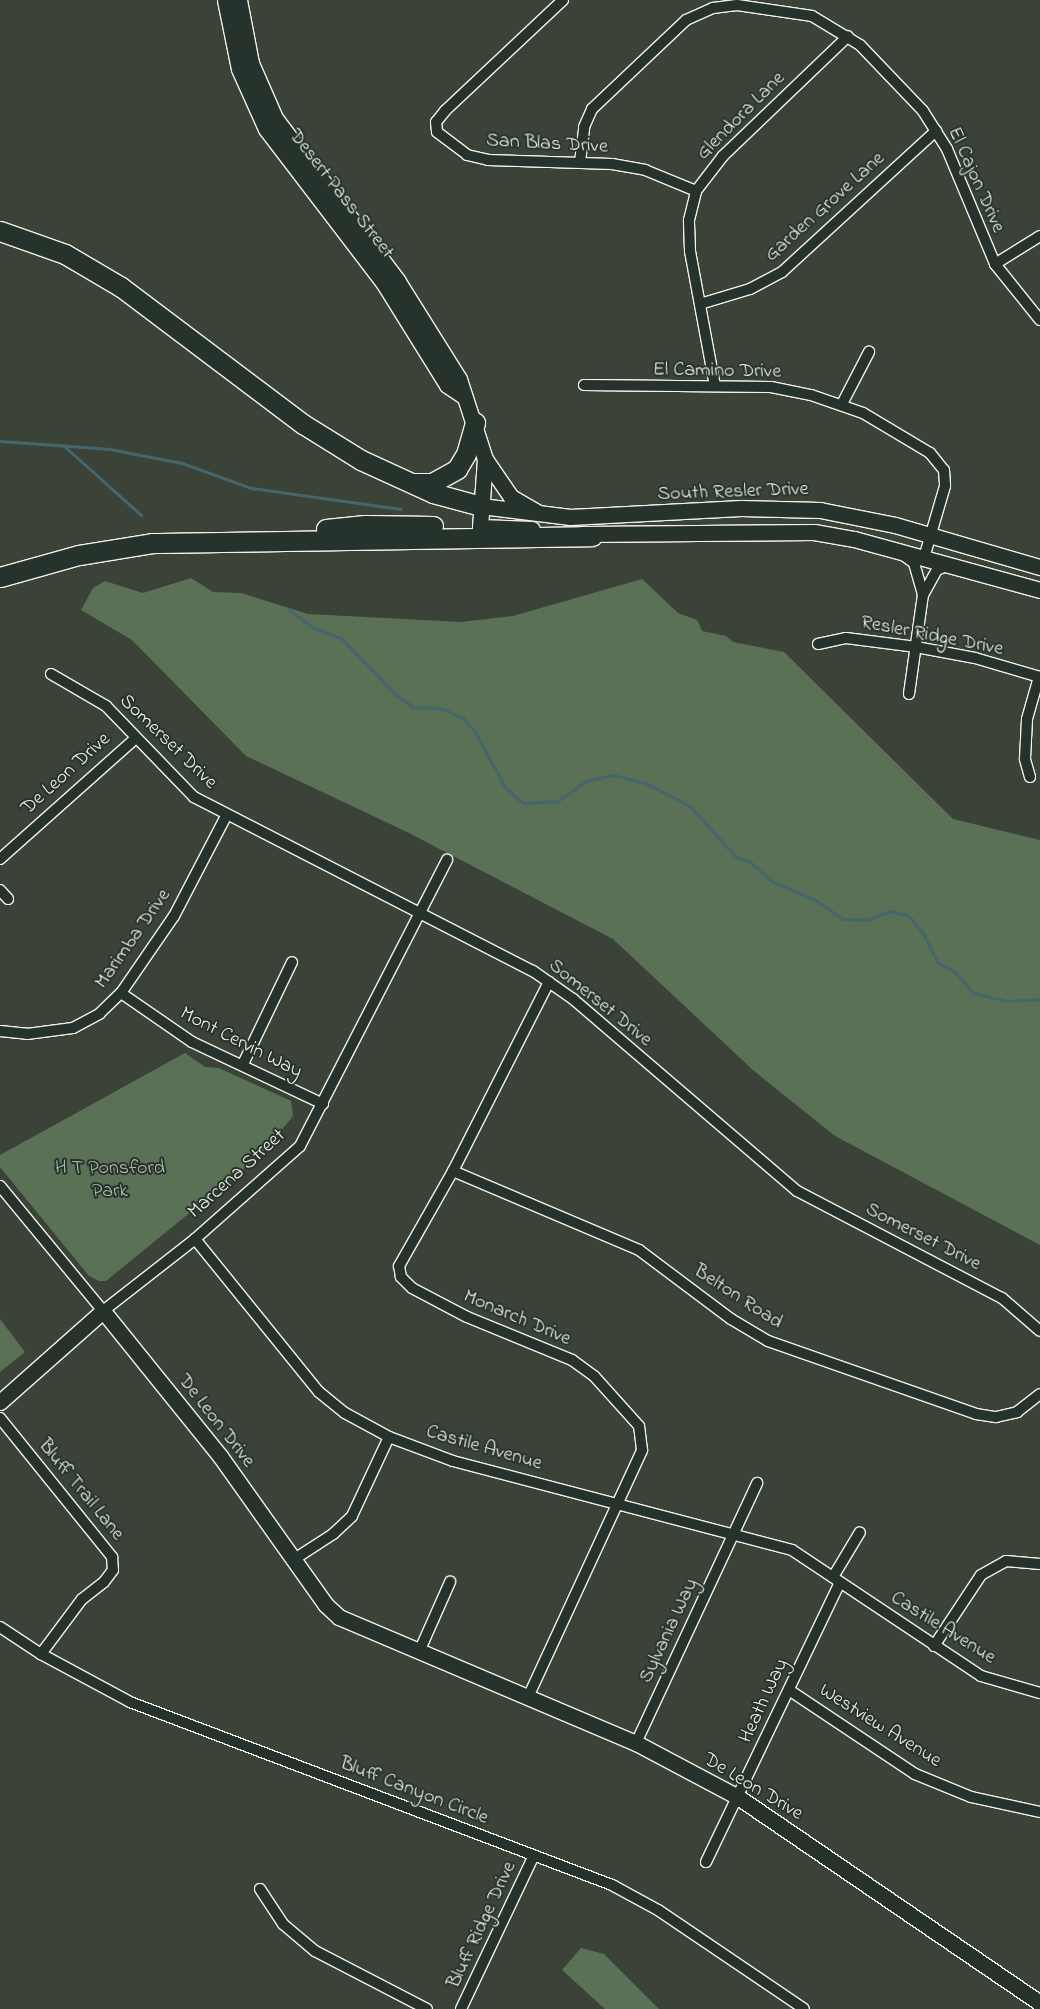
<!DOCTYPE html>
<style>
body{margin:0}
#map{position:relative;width:1040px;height:2009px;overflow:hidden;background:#3b4339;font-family:"Indie Flower",sans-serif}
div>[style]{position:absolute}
.green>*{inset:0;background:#5a7156}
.stream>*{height:3px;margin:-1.5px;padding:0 1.5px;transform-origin:1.5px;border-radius:1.5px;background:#45666c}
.roads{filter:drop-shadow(1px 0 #f4f1e8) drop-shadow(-1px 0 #f4f1e8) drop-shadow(0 1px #f4f1e8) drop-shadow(0 -1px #f4f1e8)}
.street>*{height:10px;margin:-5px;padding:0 5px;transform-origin:5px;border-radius:5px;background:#26332d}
.secondary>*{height:15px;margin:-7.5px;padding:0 7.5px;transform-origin:7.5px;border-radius:7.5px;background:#26332d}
.highway>*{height:19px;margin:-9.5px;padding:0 9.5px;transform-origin:9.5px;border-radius:9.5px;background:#26332d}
span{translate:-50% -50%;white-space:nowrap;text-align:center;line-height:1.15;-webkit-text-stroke:4px #26332d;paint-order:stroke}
.street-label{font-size:20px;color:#f4f1e8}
.park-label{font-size:20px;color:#b6beae}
</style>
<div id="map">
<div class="green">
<i style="clip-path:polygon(191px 578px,213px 592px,241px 593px,308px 614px,461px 622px,513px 616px,642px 579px,678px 613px,697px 620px,702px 631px,726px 636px,733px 642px,784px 652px,953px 819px,1040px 840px,1040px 1245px,835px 1136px,754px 1071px,613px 939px,407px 832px,246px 756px,132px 640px,81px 610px,93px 588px,105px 581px,143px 593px)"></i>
<i style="clip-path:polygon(185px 1053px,205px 1067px,219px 1068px,291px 1101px,293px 1116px,263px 1153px,106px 1281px,99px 1281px,89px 1276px,0 1167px,0 1155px)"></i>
<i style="clip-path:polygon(0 1319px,25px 1352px,0 1372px)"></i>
<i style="clip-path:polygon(581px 1948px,604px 1954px,659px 2009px,605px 2009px,562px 1970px)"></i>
</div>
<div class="stream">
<i style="left:0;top:441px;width:110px;rotate:4.2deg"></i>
<i style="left:110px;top:449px;width:73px;rotate:11deg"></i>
<i style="left:182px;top:463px;width:73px;rotate:19.9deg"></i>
<i style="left:251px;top:488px;width:151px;rotate:8deg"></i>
<i style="left:63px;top:445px;width:105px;rotate:41.9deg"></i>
<i style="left:288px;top:609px;width:32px;rotate:36deg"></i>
<i style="left:314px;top:628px;width:30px;rotate:21deg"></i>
<i style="left:342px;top:639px;width:78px;rotate:46deg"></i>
<i style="left:396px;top:695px;width:21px;rotate:35deg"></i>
<i style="left:413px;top:707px;width:27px;rotate:2deg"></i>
<i style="left:440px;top:708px;width:25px;rotate:23deg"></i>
<i style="left:463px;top:718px;width:18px;rotate:49deg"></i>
<i style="left:475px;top:732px;width:63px;rotate:61.4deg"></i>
<i style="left:505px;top:787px;width:24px;rotate:42deg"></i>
<i style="left:523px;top:803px;width:35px;rotate:-3deg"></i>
<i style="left:558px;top:801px;width:34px;rotate:-36deg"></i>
<i style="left:586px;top:781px;width:28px;rotate:-13deg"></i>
<i style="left:613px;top:775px;width:34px;rotate:14deg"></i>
<i style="left:646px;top:783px;width:51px;rotate:28.1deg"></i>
<i style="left:691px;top:807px;width:66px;rotate:48.1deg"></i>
<i style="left:735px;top:856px;width:16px;rotate:22deg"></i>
<i style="left:750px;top:862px;width:29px;rotate:41deg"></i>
<i style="left:772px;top:881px;width:49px;rotate:24deg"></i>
<i style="left:817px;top:901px;width:32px;rotate:35deg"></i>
<i style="left:843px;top:919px;width:24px;rotate:2deg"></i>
<i style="left:867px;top:920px;width:24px;rotate:-22deg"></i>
<i style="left:889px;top:911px;width:19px;rotate:12deg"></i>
<i style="left:908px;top:915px;width:26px;rotate:51deg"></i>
<i style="left:924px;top:935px;width:30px;rotate:64deg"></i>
<i style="left:937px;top:962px;width:21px;rotate:29deg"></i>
<i style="left:955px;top:972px;width:28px;rotate:49deg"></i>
<i style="left:973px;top:993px;width:35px;rotate:13deg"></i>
<i style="left:1007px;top:1001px;width:33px;rotate:-3deg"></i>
</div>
<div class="roads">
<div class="street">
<i style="left:563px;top:0;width:162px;rotate:136.8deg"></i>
<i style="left:445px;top:111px;width:14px;rotate:129deg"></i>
<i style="left:436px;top:122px;width:10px;rotate:84deg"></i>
<i style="left:437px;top:132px;width:38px;rotate:37deg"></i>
<i style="left:467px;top:155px;width:22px;rotate:13deg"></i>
<i style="left:488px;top:160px;width:124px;rotate:1.8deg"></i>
<i style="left:612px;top:164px;width:34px;rotate:10deg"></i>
<i style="left:645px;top:170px;width:55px;rotate:22.4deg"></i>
<i style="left:580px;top:162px;width:35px;rotate:-83deg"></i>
<i style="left:584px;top:127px;width:20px;rotate:-66deg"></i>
<i style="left:592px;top:109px;width:129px;rotate:-43.4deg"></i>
<i style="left:686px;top:20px;width:30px;rotate:-24deg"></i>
<i style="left:713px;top:8px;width:24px;rotate:-7deg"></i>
<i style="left:737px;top:5px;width:76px;rotate:8.3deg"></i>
<i style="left:812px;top:16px;width:56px;rotate:31.1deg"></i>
<i style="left:860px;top:45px;width:91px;rotate:46.3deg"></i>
<i style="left:923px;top:111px;width:45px;rotate:57.7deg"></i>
<i style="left:947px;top:149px;width:125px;rotate:67.3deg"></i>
<i style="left:995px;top:264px;width:72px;rotate:51.2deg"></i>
<i style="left:995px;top:264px;width:53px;rotate:-31.9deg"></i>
<i style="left:700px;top:304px;width:52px;rotate:-16.7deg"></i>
<i style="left:750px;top:289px;width:36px;rotate:-28deg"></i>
<i style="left:782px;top:272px;width:209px;rotate:-42.5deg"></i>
<i style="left:584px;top:385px;width:187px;rotate:0.6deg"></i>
<i style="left:771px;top:387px;width:41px;rotate:11.3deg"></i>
<i style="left:811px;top:395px;width:55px;rotate:19.1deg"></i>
<i style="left:863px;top:413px;width:78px;rotate:30.8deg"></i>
<i style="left:930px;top:453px;width:22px;rotate:51deg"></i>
<i style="left:944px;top:470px;width:16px;rotate:86deg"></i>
<i style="left:945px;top:486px;width:75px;rotate:106.3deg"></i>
<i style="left:715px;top:386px;width:137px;rotate:-100.5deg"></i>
<i style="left:690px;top:251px;width:31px;rotate:-92deg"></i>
<i style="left:689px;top:220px;width:30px;rotate:-76deg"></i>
<i style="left:696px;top:191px;width:44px;rotate:-52.4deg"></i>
<i style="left:723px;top:156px;width:173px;rotate:-43.8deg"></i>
<i style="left:842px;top:404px;width:59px;rotate:-62.6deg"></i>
<i style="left:903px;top:555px;width:14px;rotate:36deg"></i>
<i style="left:914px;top:563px;width:32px;rotate:74deg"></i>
<i style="left:818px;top:644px;width:29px;rotate:-12deg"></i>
<i style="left:846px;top:638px;width:71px;rotate:7.3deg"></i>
<i style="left:916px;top:647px;width:60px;rotate:10.6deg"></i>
<i style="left:975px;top:658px;width:68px;rotate:16.3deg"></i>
<i style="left:51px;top:674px;width:64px;rotate:30.2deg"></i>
<i style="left:106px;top:706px;width:127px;rotate:46deg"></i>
<i style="left:194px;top:797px;width:381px;rotate:27.2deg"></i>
<i style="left:533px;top:971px;width:49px;rotate:35deg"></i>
<i style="left:573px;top:999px;width:295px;rotate:40.6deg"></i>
<i style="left:797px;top:1191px;width:231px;rotate:27.6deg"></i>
<i style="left:1002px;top:1298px;width:50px;rotate:41deg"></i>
<i style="left:909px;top:694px;width:100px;rotate:-82deg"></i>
<i style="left:923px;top:595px;width:29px;rotate:-61deg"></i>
<i style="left:937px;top:570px;width:12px;rotate:-24deg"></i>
<i style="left:1030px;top:777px;width:19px;rotate:-106deg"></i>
<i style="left:1025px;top:759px;width:40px;rotate:-87.1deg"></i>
<i style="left:1027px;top:719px;width:44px;rotate:-74.1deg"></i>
<i style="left:0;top:859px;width:182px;rotate:-41.7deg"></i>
<i style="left:0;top:890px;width:12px;rotate:48deg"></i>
<i style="left:121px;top:993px;width:86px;rotate:34.6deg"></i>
<i style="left:192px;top:1042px;width:145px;rotate:25.3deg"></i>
<i style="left:0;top:1031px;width:27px;rotate:6deg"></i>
<i style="left:27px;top:1034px;width:46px;rotate:-7.4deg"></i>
<i style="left:73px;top:1028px;width:30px;rotate:-28deg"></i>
<i style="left:99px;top:1014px;width:30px;rotate:-44deg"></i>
<i style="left:121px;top:993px;width:93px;rotate:-55.5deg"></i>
<i style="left:174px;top:916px;width:113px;rotate:-62.5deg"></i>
<i style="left:243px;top:1064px;width:113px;rotate:-64.3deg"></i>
<i style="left:453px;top:1171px;width:202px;rotate:23deg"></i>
<i style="left:639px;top:1250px;width:115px;rotate:36.9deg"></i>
<i style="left:731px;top:1319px;width:43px;rotate:30.7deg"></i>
<i style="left:768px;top:1341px;width:220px;rotate:19.3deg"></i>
<i style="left:976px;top:1414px;width:20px;rotate:9deg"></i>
<i style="left:996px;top:1417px;width:22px;rotate:-13deg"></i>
<i style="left:1017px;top:1412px;width:29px;rotate:-38deg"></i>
<i style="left:0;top:1186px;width:162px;rotate:50.5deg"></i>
<i style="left:103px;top:1311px;width:117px;rotate:-38deg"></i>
<i style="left:195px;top:1239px;width:140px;rotate:-41.5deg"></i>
<i style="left:300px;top:1146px;width:322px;rotate:-62.8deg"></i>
<i style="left:195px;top:1239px;width:197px;rotate:51deg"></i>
<i style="left:319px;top:1392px;width:33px;rotate:39deg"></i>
<i style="left:345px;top:1413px;width:50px;rotate:28.6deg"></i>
<i style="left:389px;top:1437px;width:68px;rotate:20.6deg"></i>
<i style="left:453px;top:1461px;width:350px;rotate:14.7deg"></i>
<i style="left:792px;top:1550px;width:227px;rotate:33.7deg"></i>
<i style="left:981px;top:1676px;width:61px;rotate:16.1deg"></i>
<i style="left:0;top:1418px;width:179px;rotate:51.1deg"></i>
<i style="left:112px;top:1557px;width:13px;rotate:86deg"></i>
<i style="left:113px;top:1570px;width:15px;rotate:127deg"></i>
<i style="left:104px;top:1582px;width:28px;rotate:142deg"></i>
<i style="left:82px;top:1599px;width:69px;rotate:126.7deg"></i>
<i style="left:293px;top:1560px;width:48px;rotate:-33deg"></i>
<i style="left:333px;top:1534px;width:26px;rotate:-43deg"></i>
<i style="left:352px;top:1516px;width:87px;rotate:-64.9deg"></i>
<i style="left:833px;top:1577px;width:52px;rotate:-59deg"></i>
<i style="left:0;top:1627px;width:49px;rotate:33.4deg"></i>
<i style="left:41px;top:1654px;width:101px;rotate:28.3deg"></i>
<i style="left:130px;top:1702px;width:516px;rotate:20.79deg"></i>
<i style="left:612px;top:1885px;width:52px;rotate:28.5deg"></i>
<i style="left:658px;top:1910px;width:176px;rotate:34.1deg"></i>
<i style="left:934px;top:1646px;width:85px;rotate:-56.5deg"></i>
<i style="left:981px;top:1575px;width:29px;rotate:-29deg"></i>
<i style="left:1006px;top:1561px;width:34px;rotate:5deg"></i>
<i style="left:419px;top:1652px;width:77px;rotate:-66.1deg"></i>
<i style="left:789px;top:1690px;width:151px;rotate:33.7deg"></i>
<i style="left:915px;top:1774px;width:61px;rotate:22.3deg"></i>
<i style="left:971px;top:1797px;width:71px;rotate:12.3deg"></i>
<i style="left:529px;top:1695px;width:270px;rotate:-65.2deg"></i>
<i style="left:642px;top:1450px;width:24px;rotate:-97deg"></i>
<i style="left:639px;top:1426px;width:67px;rotate:-132deg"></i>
<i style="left:594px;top:1376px;width:27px;rotate:-144deg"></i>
<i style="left:572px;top:1360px;width:113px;rotate:-157.7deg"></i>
<i style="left:467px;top:1317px;width:62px;rotate:-152.2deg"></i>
<i style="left:412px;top:1288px;width:16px;rotate:-135deg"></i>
<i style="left:401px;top:1277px;width:11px;rotate:-100deg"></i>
<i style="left:399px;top:1266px;width:109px;rotate:-60.4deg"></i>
<i style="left:453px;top:1171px;width:212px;rotate:-63.1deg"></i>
<i style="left:636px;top:1743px;width:287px;rotate:-65deg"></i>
<i style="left:706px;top:1862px;width:310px;rotate:-64.4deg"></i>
<i style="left:260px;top:1889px;width:42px;rotate:56.7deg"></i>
<i style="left:283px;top:1924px;width:42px;rotate:40.2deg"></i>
<i style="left:315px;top:1951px;width:126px;rotate:27.4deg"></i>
<i style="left:461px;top:2009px;width:170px;rotate:-64.6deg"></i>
</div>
<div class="secondary">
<i style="left:225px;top:0;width:70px;rotate:78.5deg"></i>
<i style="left:239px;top:69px;width:66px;rotate:65.8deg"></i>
<i style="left:266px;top:129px;width:193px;rotate:52.6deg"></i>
<i style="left:383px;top:282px;width:121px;rotate:58.1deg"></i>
<i style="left:447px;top:385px;width:18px;rotate:34deg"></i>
<i style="left:239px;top:0;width:64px;rotate:79.2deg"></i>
<i style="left:251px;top:63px;width:60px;rotate:66.4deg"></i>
<i style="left:275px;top:118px;width:203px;rotate:53deg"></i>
<i style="left:397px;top:280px;width:117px;rotate:57.9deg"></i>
<i style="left:459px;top:379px;width:84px;rotate:72deg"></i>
<i style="left:485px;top:459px;width:68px;rotate:94.2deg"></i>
<i style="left:480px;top:527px;width:52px;rotate:2.2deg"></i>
<i style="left:485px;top:459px;width:46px;rotate:55.6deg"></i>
<i style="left:511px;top:497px;width:30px;rotate:30deg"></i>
<i style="left:481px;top:506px;width:90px;rotate:7deg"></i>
<i style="left:570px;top:517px;width:171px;rotate:-3deg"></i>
<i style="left:741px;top:508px;width:79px;rotate:1.5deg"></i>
<i style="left:820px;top:510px;width:76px;rotate:11.3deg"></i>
<i style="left:895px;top:525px;width:151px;rotate:16.2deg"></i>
<i style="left:582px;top:534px;width:232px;rotate:-0.5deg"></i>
<i style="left:814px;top:532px;width:41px;rotate:9.9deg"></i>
<i style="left:854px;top:539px;width:193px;rotate:15.3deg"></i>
<i style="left:0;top:1402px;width:137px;rotate:-41.5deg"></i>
<i style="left:103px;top:1311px;width:186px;rotate:51.1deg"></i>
<i style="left:220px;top:1456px;width:183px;rotate:54.6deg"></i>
<i style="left:326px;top:1605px;width:18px;rotate:43deg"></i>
<i style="left:339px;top:1617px;width:323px;rotate:23deg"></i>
<i style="left:636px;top:1743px;width:115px;rotate:27.9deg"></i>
<i style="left:738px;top:1797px;width:366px;rotate:34.3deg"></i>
</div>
<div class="highway">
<i style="left:0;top:231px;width:69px;rotate:19.5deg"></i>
<i style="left:65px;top:254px;width:65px;rotate:30.5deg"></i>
<i style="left:121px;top:287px;width:228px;rotate:37deg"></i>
<i style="left:303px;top:424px;width:68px;rotate:31.8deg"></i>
<i style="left:361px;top:460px;width:79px;rotate:24.6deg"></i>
<i style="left:433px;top:493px;width:50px;rotate:15.2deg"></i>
<i style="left:413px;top:483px;width:19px"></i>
<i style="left:432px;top:483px;width:29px;rotate:-29deg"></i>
<i style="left:457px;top:469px;width:17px;rotate:-59deg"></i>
<i style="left:466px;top:454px;width:33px;rotate:-74deg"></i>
<i style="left:326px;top:529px;width:39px;rotate:-6deg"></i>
<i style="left:365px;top:525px;width:68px;rotate:0.8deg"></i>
<i style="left:0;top:577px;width:82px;rotate:-15.6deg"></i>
<i style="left:79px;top:555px;width:74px;rotate:-9.3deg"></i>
<i style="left:152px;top:543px;width:440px;rotate:-0.9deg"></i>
</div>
</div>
<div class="street-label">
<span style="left:741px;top:116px;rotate:-45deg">Glendora Lane</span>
<span style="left:547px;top:144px;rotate:3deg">San Blas Drive</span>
<span style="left:976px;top:180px;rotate:66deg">El Cajon Drive</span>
<span style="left:341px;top:194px;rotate:52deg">Desert Pass Street</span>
<span style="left:825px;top:207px;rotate:-42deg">Garden Grove Lane</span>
<span style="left:717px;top:371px;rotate:1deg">El Camino Drive</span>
<span style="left:733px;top:492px;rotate:-2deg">South Resler Drive</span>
<span style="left:932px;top:636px;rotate:11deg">Resler Ridge Drive</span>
<span style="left:168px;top:742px;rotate:44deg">Somerset Drive</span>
<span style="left:66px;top:774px;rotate:-42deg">De Leon Drive</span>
<span style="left:133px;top:939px;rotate:-55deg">Marimba Drive</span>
<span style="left:600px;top:1003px;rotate:39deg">Somerset Drive</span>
<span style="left:241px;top:1043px;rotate:27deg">Mont Cervin Way</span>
<span style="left:237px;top:1174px;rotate:-42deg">Marcena Street</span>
<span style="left:923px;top:1237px;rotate:27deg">Somerset Drive</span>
<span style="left:738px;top:1297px;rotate:33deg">Belton Road</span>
<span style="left:517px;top:1318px;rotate:23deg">Monarch Drive</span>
<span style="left:216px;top:1421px;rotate:52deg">De Leon Drive</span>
<span style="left:484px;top:1448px;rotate:16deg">Castile Avenue</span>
<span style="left:81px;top:1490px;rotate:51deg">Bluff Trail Lane</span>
<span style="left:943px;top:1628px;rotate:32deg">Castile Avenue</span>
<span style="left:669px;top:1631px;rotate:-65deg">Sylvania Way</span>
<span style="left:764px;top:1701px;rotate:-65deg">Heath Way</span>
<span style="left:880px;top:1726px;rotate:32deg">Westview Avenue</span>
<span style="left:753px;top:1787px;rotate:31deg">De Leon Drive</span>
<span style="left:414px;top:1791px;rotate:21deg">Bluff Canyon Circle</span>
<span style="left:482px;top:1925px;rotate:-65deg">Bluff Ridge Drive</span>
</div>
<div class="park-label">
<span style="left:110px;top:1180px">H T Ponsford<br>Park</span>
</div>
</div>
